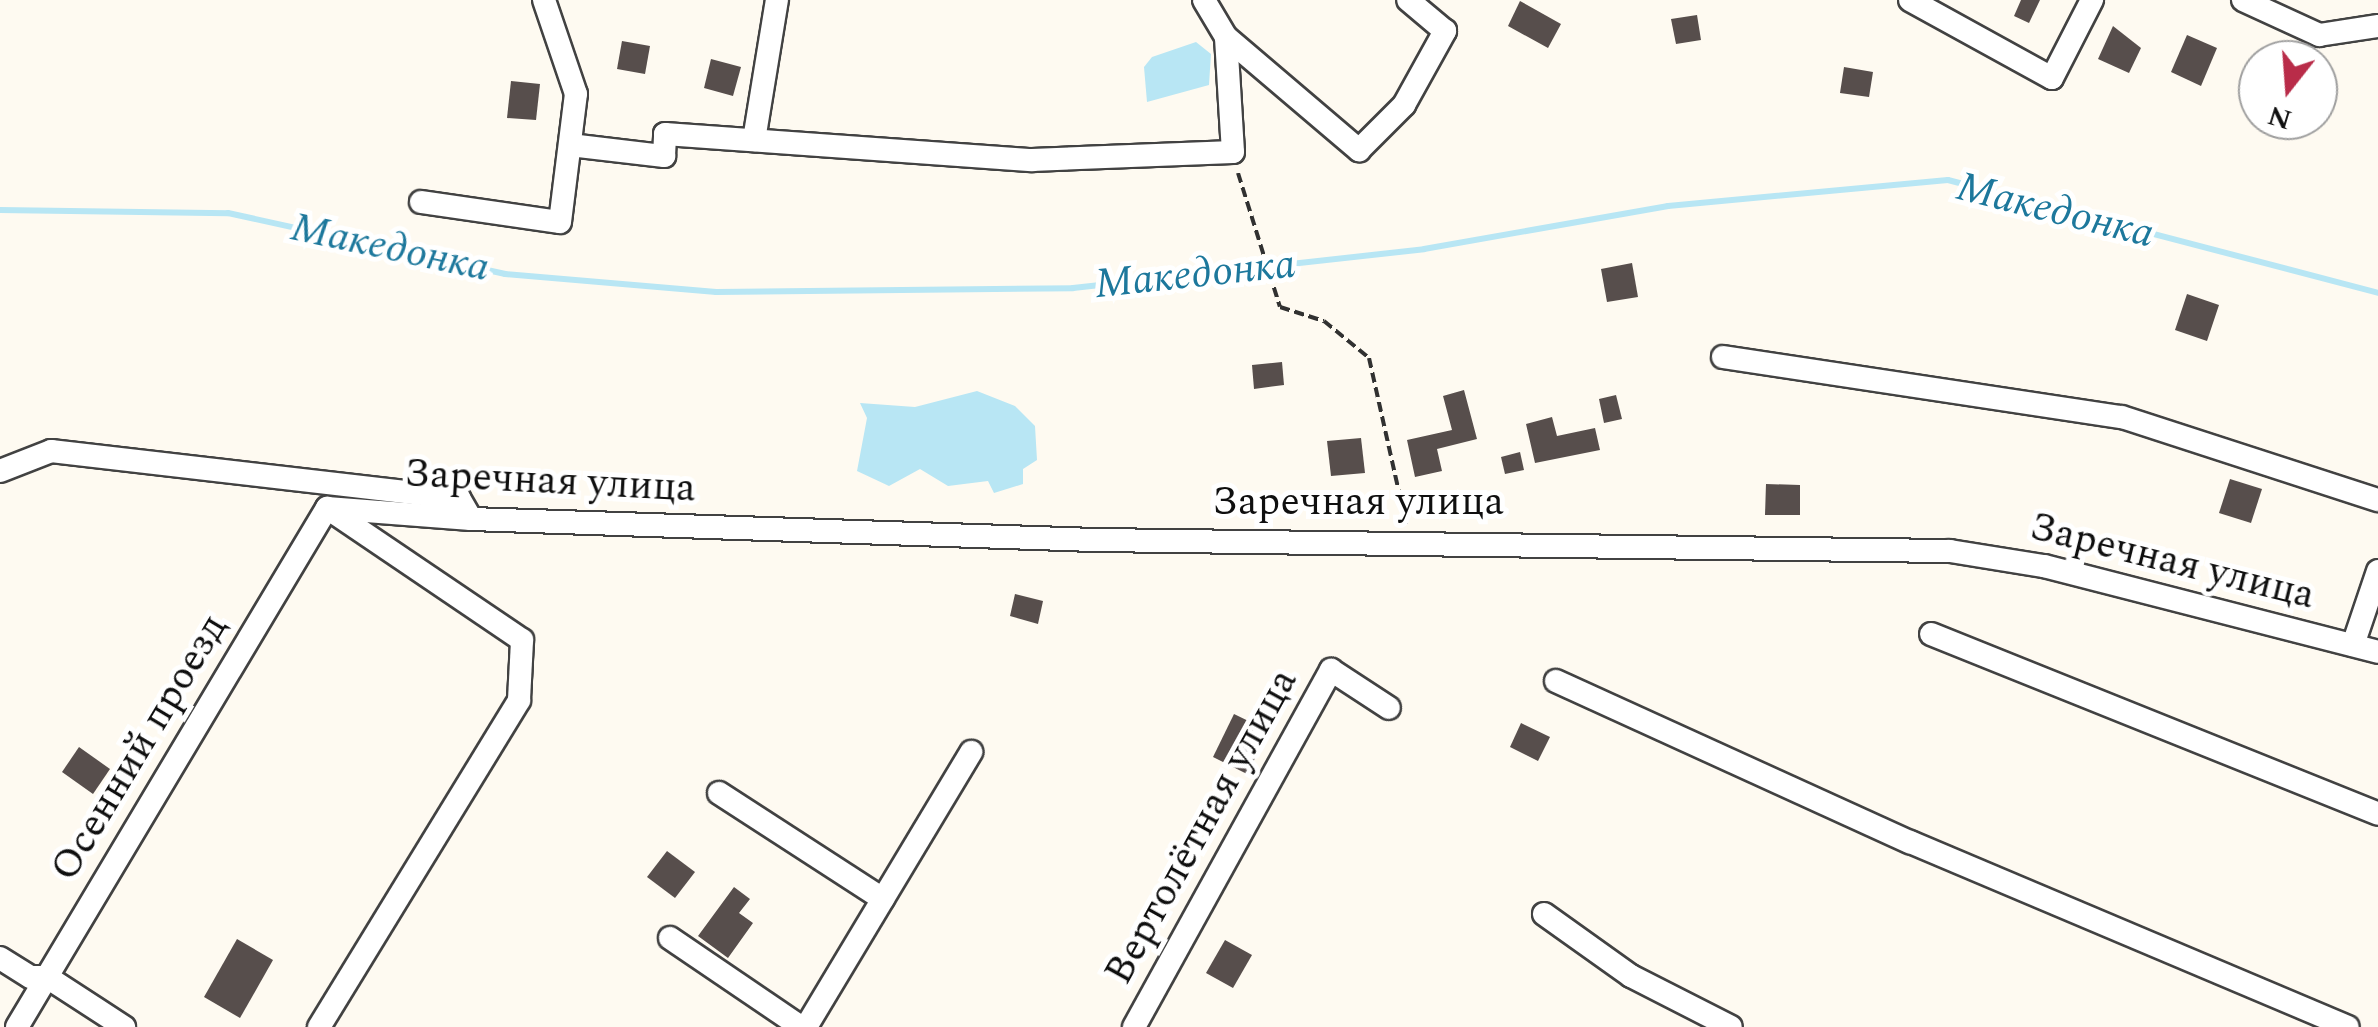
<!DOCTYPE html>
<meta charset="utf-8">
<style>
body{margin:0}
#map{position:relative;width:2378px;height:1027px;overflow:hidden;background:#fefaf1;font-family:Spectral,serif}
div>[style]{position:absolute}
.water>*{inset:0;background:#b8e6f4}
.stream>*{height:6px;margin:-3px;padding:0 3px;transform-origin:3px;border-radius:3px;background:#b8e6f4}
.building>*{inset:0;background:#574e4c}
.path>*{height:4px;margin-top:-2px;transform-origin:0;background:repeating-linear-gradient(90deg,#313131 0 10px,transparent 0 15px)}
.roads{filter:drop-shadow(2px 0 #424242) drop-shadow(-2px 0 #424242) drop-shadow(0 2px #424242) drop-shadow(0 -2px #424242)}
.minor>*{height:22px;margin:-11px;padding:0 11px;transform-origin:11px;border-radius:11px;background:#fff}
span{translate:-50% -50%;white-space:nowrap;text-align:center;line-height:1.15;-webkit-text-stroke:10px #fff;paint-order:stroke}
.street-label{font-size:40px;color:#0f0f0f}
.water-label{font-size:42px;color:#1d789c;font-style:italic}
.north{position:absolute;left:2238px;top:40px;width:100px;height:100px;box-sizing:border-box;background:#fff;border:2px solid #9f9f9f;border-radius:50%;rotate:197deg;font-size:28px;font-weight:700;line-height:40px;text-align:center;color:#0f0f0f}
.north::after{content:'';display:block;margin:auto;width:35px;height:45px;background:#b92c49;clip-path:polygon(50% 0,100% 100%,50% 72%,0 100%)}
</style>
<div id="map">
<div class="water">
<i style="clip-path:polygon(1196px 42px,1211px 54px,1209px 85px,1147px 102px,1144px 67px,1152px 57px)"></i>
<i style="clip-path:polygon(977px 391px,1015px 406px,1035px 426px,1037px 460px,1023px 469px,1023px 484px,994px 493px,988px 481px,948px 486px,920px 469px,889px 486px,857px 471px,867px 418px,860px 403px,915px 407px)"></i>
</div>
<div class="stream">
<i style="left:0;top:210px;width:228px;rotate:0.8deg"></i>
<i style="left:228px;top:213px;width:284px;rotate:12.4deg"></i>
<i style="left:505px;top:274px;width:212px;rotate:4.9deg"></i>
<i style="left:716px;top:292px;width:357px;rotate:-0.6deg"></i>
<i style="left:1073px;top:288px;width:353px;rotate:-6.3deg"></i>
<i style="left:1424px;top:249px;width:248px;rotate:-10deg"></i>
<i style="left:1668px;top:206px;width:281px;rotate:-5.3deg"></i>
<i style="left:1948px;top:180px;width:445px;rotate:14.7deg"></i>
</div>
<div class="building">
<i style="clip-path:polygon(2021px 0,2040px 0,2029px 23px,2014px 16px)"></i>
<i style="clip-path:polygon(1520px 1px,1561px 24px,1548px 48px,1508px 26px)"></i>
<i style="clip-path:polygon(1697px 15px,1701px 40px,1676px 44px,1671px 19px)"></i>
<i style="clip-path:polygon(2113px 26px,2141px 48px,2129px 73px,2098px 59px)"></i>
<i style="clip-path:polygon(2187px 35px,2217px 48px,2201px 86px,2171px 72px)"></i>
<i style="clip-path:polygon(622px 41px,650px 46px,645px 74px,617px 69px)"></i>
<i style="clip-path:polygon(711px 59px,741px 67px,733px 96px,704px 88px)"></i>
<i style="clip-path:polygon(1844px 67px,1873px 72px,1869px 97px,1840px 93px)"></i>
<i style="clip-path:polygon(511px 81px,540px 84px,536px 120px,507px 118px)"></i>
<i style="clip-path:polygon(1632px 263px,1638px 297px,1607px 302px,1601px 269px)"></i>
<i style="clip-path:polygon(2187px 294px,2219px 305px,2207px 341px,2175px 330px)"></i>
<i style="clip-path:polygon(1282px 362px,1284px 385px,1254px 389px,1252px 365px)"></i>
<i style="clip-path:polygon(1464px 390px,1477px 439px,1437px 449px,1442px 471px,1415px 477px,1407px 440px,1452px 430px,1443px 396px)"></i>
<i style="clip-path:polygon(1616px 395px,1622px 419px,1604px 423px,1599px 399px)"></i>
<i style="clip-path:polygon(1552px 417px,1557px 436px,1595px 428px,1600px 450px,1535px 463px,1526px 424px)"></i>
<i style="clip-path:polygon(1361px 438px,1365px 473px,1331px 476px,1327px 441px)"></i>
<i style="clip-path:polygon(1520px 452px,1524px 470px,1505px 474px,1501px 457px)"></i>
<i style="clip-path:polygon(2230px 479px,2262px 489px,2251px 523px,2219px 513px)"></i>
<i style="clip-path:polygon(1766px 484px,1800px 485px,1800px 515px,1765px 515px)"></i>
<i style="clip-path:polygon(1015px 594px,1043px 601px,1038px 624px,1010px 616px)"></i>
<i style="clip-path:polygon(1234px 714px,1269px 731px,1247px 774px,1213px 757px)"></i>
<i style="clip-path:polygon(1521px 723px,1550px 737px,1538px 761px,1510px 747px)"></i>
<i style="clip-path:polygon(79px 747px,110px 769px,93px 794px,62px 772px)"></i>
<i style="clip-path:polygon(667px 851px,695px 872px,675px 898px,647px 877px)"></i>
<i style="clip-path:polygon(734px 887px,750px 899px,739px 913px,753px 923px,728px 958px,698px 936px)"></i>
<i style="clip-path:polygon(237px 939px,273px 960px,240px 1018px,204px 997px)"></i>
<i style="clip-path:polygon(1225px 940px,1252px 955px,1233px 988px,1206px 973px)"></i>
</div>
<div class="path">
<i style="left:1238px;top:173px;width:140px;rotate:72.6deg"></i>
<i style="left:1280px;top:307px;width:46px;rotate:17.7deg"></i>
<i style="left:1324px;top:321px;width:58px;rotate:39.4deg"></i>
<i style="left:1369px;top:358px;width:170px;rotate:77.4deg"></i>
</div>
<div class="roads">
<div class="minor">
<i style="left:1910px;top:0;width:162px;rotate:28.8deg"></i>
<i style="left:2052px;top:78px;width:88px;rotate:-62.9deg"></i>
<i style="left:2243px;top:0;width:84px;rotate:24.7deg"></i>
<i style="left:2319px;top:35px;width:60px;rotate:-8.7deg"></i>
<i style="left:1226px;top:37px;width:175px;rotate:40.4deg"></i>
<i style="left:1359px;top:150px;width:64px;rotate:-45deg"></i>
<i style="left:1404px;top:105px;width:85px;rotate:-61deg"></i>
<i style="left:1445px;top:31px;width:48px;rotate:-140deg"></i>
<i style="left:754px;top:140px;width:142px;rotate:-80.7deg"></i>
<i style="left:570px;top:145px;width:95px;rotate:6.7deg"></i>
<i style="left:664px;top:156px;width:22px;rotate:-87deg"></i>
<i style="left:665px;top:134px;width:368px;rotate:4.1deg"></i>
<i style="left:1032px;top:160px;width:201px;rotate:-2.3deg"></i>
<i style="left:1233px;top:152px;width:115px;rotate:-93.5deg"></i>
<i style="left:1226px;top:37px;width:43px;rotate:-120.7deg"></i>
<i style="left:421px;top:202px;width:140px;rotate:8.2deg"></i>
<i style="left:560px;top:222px;width:129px;rotate:-82.9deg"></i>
<i style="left:576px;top:94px;width:99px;rotate:-108.8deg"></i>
<i style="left:1723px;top:357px;width:403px;rotate:8.6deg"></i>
<i style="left:2122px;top:417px;width:269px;rotate:18deg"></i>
<i style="left:0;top:471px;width:55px;rotate:-21.4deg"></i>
<i style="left:51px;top:451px;width:411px;rotate:6.6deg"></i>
<i style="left:459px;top:498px;width:24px;rotate:60deg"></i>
<i style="left:327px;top:508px;width:144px;rotate:4.4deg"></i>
<i style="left:471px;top:519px;width:624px;rotate:1.93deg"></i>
<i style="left:1095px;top:540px;width:855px;rotate:0.74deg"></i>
<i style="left:1950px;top:551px;width:95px;rotate:9.1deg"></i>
<i style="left:2044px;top:566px;width:345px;rotate:14.4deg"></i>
<i style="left:1931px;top:634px;width:482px;rotate:21.9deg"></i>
<i style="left:2353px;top:645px;width:78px;rotate:-71.3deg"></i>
<i style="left:1556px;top:681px;width:389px;rotate:24.5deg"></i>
<i style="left:1910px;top:842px;width:475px;rotate:22.9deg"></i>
<i style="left:719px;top:793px;width:195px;rotate:32.9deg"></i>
<i style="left:1544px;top:914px;width:107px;rotate:35.5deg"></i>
<i style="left:1631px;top:976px;width:112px;rotate:27deg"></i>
<i style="left:670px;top:938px;width:158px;rotate:34.2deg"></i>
<i style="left:0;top:958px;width:36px;rotate:32deg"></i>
<i style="left:31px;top:977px;width:16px"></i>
<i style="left:47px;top:977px;width:92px;rotate:33deg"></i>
<i style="left:17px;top:1027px;width:605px;rotate:-59.15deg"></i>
<i style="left:319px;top:1027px;width:383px;rotate:-58.5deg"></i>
<i style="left:519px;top:700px;width:60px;rotate:-87.1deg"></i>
<i style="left:522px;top:640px;width:232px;rotate:-145.9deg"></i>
<i style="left:806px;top:1027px;width:321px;rotate:-59deg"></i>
<i style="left:1134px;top:1027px;width:408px;rotate:-61.1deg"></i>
<i style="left:1331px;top:670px;width:69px;rotate:33.2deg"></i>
</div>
</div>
<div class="street-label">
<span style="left:550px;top:482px;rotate:3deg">Заречная улица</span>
<span style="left:1358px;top:503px">Заречная улица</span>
<span style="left:2172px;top:562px;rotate:14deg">Заречная улица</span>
<span style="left:140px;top:748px;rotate:-59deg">Осенний проезд</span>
<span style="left:1202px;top:827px;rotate:-61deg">Вертолётная улица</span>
</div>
<div class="water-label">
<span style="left:2055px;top:211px;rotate:14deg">Македонка</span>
<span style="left:390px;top:248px;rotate:12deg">Македонка</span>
<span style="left:1195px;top:275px;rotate:-6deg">Македонка</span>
</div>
<div class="north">N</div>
</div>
